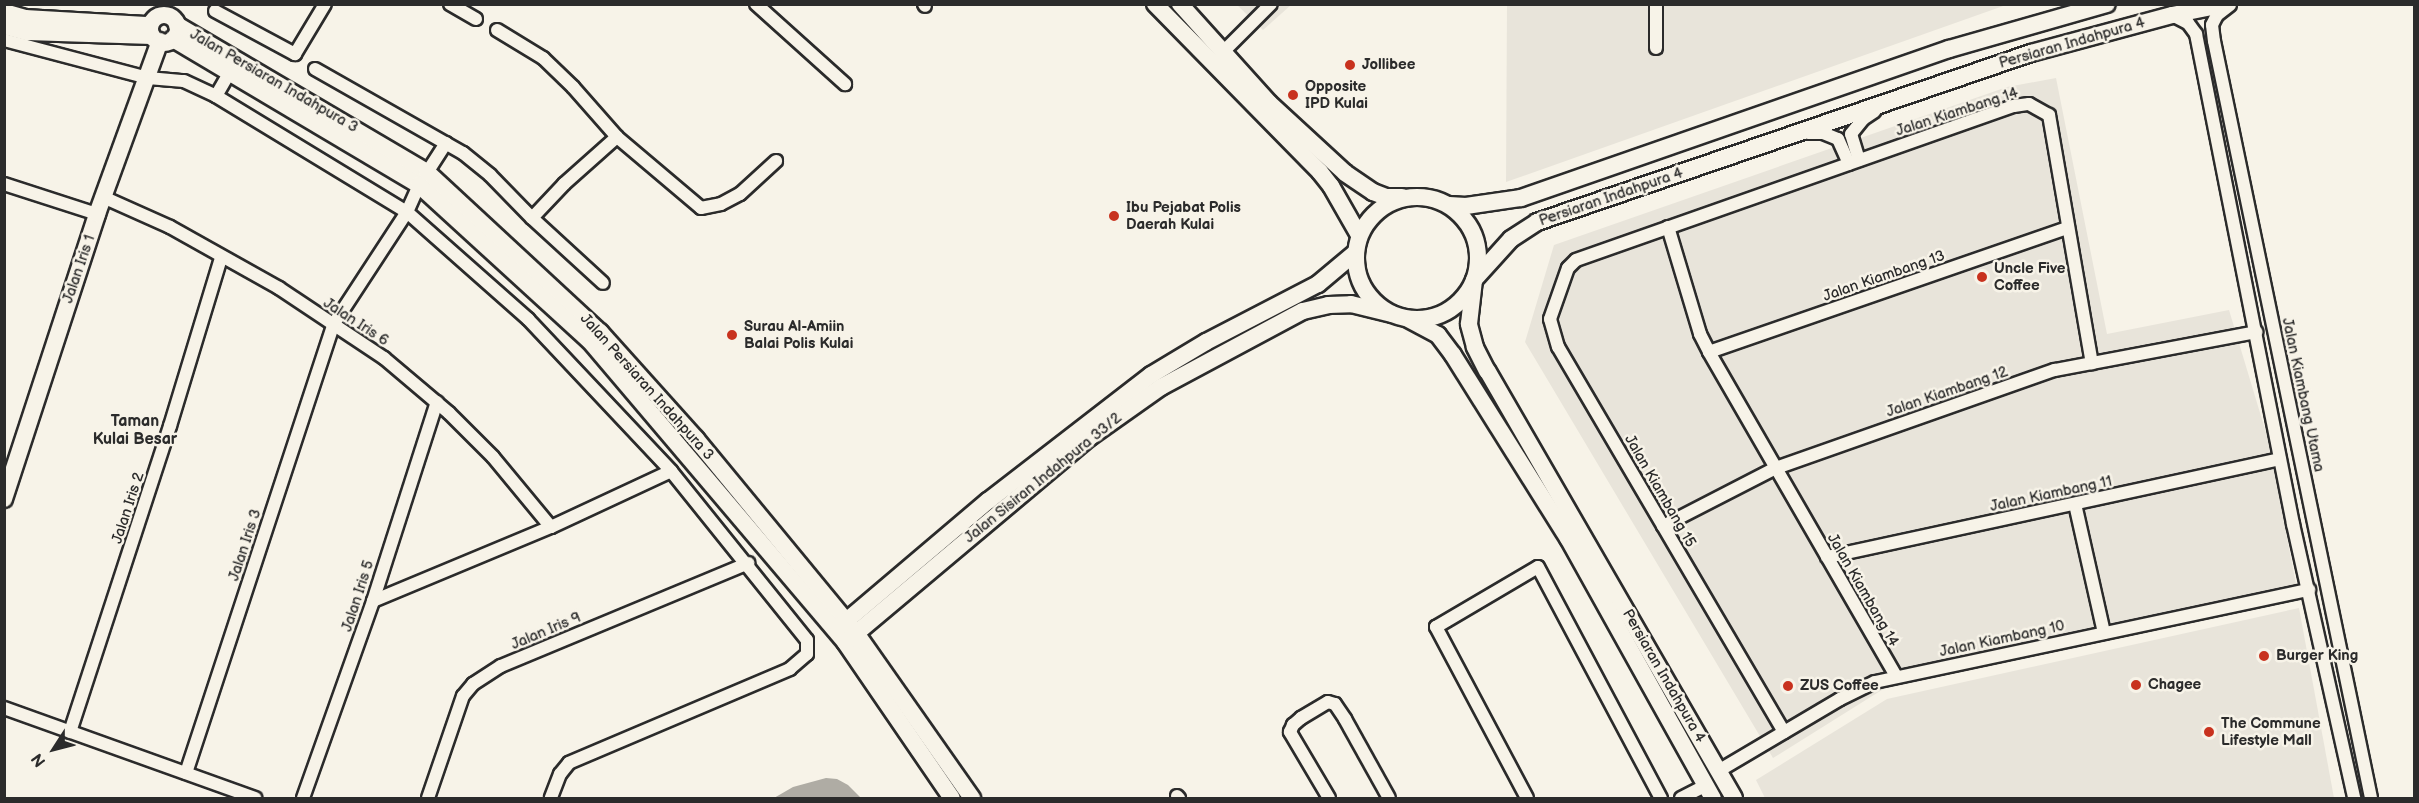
<!DOCTYPE html>
<style>
body{margin:0}
#map{position:relative;width:2419px;height:803px;overflow:hidden;background:#f7f3e8;font-family:"Balsamiq Sans",sans-serif}
div>[style]{position:absolute}
.built>*{inset:0;background:#e8e4da}
.water>*{inset:0;background:#afaca4}
.roads{filter:drop-shadow(2px 0 #2b2b2b) drop-shadow(-2px 0 #2b2b2b) drop-shadow(0 2px #2b2b2b) drop-shadow(0 -2px #2b2b2b)}
.street>*{height:12px;margin:-6px;padding:0 6px;transform-origin:6px;border-radius:6px;background:#f7f3e8}
.secondary>*{height:16px;margin:-8px;padding:0 8px;transform-origin:8px;border-radius:8px;background:#f7f3e8}
.secondary>.ring{margin:-8px;padding:0;box-sizing:content-box;background:none;border:16px solid #f7f3e8;border-radius:50%}
.dots>*{width:16px;height:16px;translate:-50% -50%;box-sizing:border-box;border:3px solid #f7f3e8;border-radius:50%}
span{translate:-50% -50%;white-space:nowrap;text-align:center;line-height:1.15;-webkit-text-stroke:5px #f7f3e8;paint-order:stroke}
.street-label{font-size:15px;color:#2b2b2b}
.poi-label{font-size:15px;color:#2b2b2b;font-weight:700}
.left{translate:0 -50%;text-align:left}
.neighbourhood-label{font-size:16px;color:#2b2b2b;font-weight:700}
.frame{position:absolute;inset:0;border:6px solid #2b2b2b;pointer-events:none}
.north{position:absolute;left:24px;top:719px;width:60px;height:60px;-webkit-text-stroke:4px #f7f3e8;paint-order:stroke;rotate:234deg;font-size:16px;font-weight:700;line-height:24px;text-align:center;color:#2b2b2b}
.north::after{content:'';display:block;margin:auto;width:21px;height:27px;background:#2b2b2b;clip-path:polygon(50% 0,100% 100%,50% 72%,0 100%)}
</style>
<div id="map">
<div class="built">
<i style="clip-path:polygon(1237px 5px,1291px 5px,1263px 30px)"></i>
<i style="clip-path:polygon(1507px 5px,2006px 5px,1506px 182px)"></i>
<i style="clip-path:polygon(2056px 78px,2107px 334px,2229px 310px,2267px 436px,2298px 594px,1885px 688px,1773px 758px,1525px 342px,1554px 245px,2007px 87px)"></i>
<i style="clip-path:polygon(2299px 608px,2334px 798px,1765px 798px,1756px 780px,1887px 699px)"></i>
</div>
<div class="water">
<i style="clip-path:polygon(826px 778px,837px 779px,848px 785px,861px 798px,774px 798px,793px 787px)"></i>
</div>
<div class="roads">
<div class="street">
<i style="left:450px;top:4px;width:30px;rotate:30deg"></i>
<i style="left:756px;top:4px;width:120px;rotate:42deg"></i>
<i style="left:924px;top:4px;width:2px;rotate:63deg"></i>
<i style="left:2230px;top:5px;width:16px;rotate:142deg"></i>
<i style="left:2217px;top:15px;width:11px;rotate:117deg"></i>
<i style="left:2212px;top:25px;width:16px;rotate:83deg"></i>
<i style="left:2214px;top:41px;width:773px;rotate:78.28deg"></i>
<i style="left:215px;top:11px;width:91px;rotate:28.3deg"></i>
<i style="left:295px;top:54px;width:58px;rotate:-59deg"></i>
<i style="left:2172px;top:15px;width:18px;rotate:27deg"></i>
<i style="left:2188px;top:23px;width:14px;rotate:54deg"></i>
<i style="left:2196px;top:34px;width:500px;rotate:78.8deg"></i>
<i style="left:2293px;top:524px;width:281px;rotate:77.4deg"></i>
<i style="left:497px;top:30px;width:54px;rotate:31.3deg"></i>
<i style="left:543px;top:58px;width:42px;rotate:44deg"></i>
<i style="left:573px;top:87px;width:67px;rotate:48.7deg"></i>
<i style="left:617px;top:137px;width:110px;rotate:40.2deg"></i>
<i style="left:701px;top:208px;width:20px;rotate:-11deg"></i>
<i style="left:721px;top:204px;width:21px;rotate:-28deg"></i>
<i style="left:740px;top:194px;width:49px;rotate:-42.5deg"></i>
<i style="left:4px;top:40px;width:149px;rotate:14.8deg"></i>
<i style="left:148px;top:78px;width:36px;rotate:5deg"></i>
<i style="left:184px;top:81px;width:35px;rotate:25deg"></i>
<i style="left:216px;top:96px;width:223px;rotate:31.3deg"></i>
<i style="left:407px;top:212px;width:162px;rotate:41.5deg"></i>
<i style="left:528px;top:319px;width:209px;rotate:46.7deg"></i>
<i style="left:671px;top:471px;width:217px;rotate:51.2deg"></i>
<i style="left:807px;top:640px;width:14px;rotate:90deg"></i>
<i style="left:807px;top:654px;width:23px;rotate:139deg"></i>
<i style="left:790px;top:669px;width:240px;rotate:157deg"></i>
<i style="left:569px;top:763px;width:14px;rotate:129deg"></i>
<i style="left:560px;top:774px;width:26px;rotate:111deg"></i>
<i style="left:1656px;top:48px;width:44px;rotate:-90deg"></i>
<i style="left:1224px;top:51px;width:66px;rotate:-45deg"></i>
<i style="left:315px;top:69px;width:170px;rotate:29.6deg"></i>
<i style="left:463px;top:153px;width:35px;rotate:39deg"></i>
<i style="left:490px;top:175px;width:60px;rotate:45.7deg"></i>
<i style="left:532px;top:218px;width:47px;rotate:-46.7deg"></i>
<i style="left:564px;top:184px;width:71px;rotate:-41.6deg"></i>
<i style="left:216px;top:96px;width:34px;rotate:-60deg"></i>
<i style="left:1808px;top:133px;width:15px"></i>
<i style="left:1823px;top:133px;width:16px;rotate:22deg"></i>
<i style="left:1838px;top:139px;width:27px;rotate:66deg"></i>
<i style="left:1859px;top:160px;width:27px;rotate:-107deg"></i>
<i style="left:1851px;top:134px;width:19px;rotate:-51deg"></i>
<i style="left:1863px;top:119px;width:14px;rotate:-34deg"></i>
<i style="left:4px;top:184px;width:98px;rotate:17.9deg"></i>
<i style="left:103px;top:197px;width:73px;rotate:24.1deg"></i>
<i style="left:170px;top:227px;width:125px;rotate:29.2deg"></i>
<i style="left:279px;top:288px;width:126px;rotate:33.7deg"></i>
<i style="left:384px;top:358px;width:85px;rotate:40.2deg"></i>
<i style="left:449px;top:413px;width:62px;rotate:45deg"></i>
<i style="left:493px;top:457px;width:91px;rotate:50.4deg"></i>
<i style="left:532px;top:218px;width:96px;rotate:42.5deg"></i>
<i style="left:1668px;top:227px;width:112px;rotate:73.3deg"></i>
<i style="left:1700px;top:334px;width:20px;rotate:63deg"></i>
<i style="left:1709px;top:352px;width:374px;rotate:60deg"></i>
<i style="left:1709px;top:352px;width:380px;rotate:-19.1deg"></i>
<i style="left:2075px;top:504px;width:132px;rotate:77.3deg"></i>
<i style="left:1663px;top:526px;width:127px;rotate:-27.2deg"></i>
<i style="left:1776px;top:468px;width:296px;rotate:-19.4deg"></i>
<i style="left:2055px;top:370px;width:205px;rotate:-10.7deg"></i>
<i style="left:1827px;top:557px;width:463px;rotate:-12.2deg"></i>
<i style="left:373px;top:601px;width:193px;rotate:-22.6deg"></i>
<i style="left:551px;top:527px;width:132px;rotate:-25deg"></i>
<i style="left:4px;top:708px;width:267px;rotate:19.7deg"></i>
<i style="left:70px;top:732px;width:322px;rotate:-71.9deg"></i>
<i style="left:170px;top:426px;width:176px;rotate:-73.1deg"></i>
<i style="left:1784px;top:732px;width:446px;rotate:-120.4deg"></i>
<i style="left:1558px;top:347px;width:29px;rotate:-106deg"></i>
<i style="left:1550px;top:319px;width:54px;rotate:-70.6deg"></i>
<i style="left:1568px;top:268px;width:11px;rotate:-45deg"></i>
<i style="left:1576px;top:260px;width:464px;rotate:-19.4deg"></i>
<i style="left:2014px;top:106px;width:15px;rotate:-8deg"></i>
<i style="left:2029px;top:104px;width:23px;rotate:29deg"></i>
<i style="left:2049px;top:115px;width:252px;rotate:80.2deg"></i>
<i style="left:1720px;top:770px;width:139px;rotate:-30.6deg"></i>
<i style="left:1840px;top:699px;width:39px;rotate:-26deg"></i>
<i style="left:1875px;top:682px;width:444px;rotate:-12deg"></i>
<i style="left:186px;top:773px;width:472px;rotate:-71.8deg"></i>
<i style="left:333px;top:325px;width:135px;rotate:-56.8deg"></i>
<i style="left:407px;top:212px;width:30px;rotate:-66deg"></i>
<i style="left:419px;top:185px;width:50px;rotate:-57.3deg"></i>
<i style="left:1177px;top:796px;width:3px;rotate:45deg"></i>
<i style="left:303px;top:798px;width:209px;rotate:-70.4deg"></i>
<i style="left:373px;top:601px;width:209px;rotate:-72.2deg"></i>
<i style="left:428px;top:798px;width:108px;rotate:-71.1deg"></i>
<i style="left:463px;top:696px;width:16px;rotate:-50deg"></i>
<i style="left:473px;top:684px;width:33px;rotate:-33deg"></i>
<i style="left:501px;top:666px;width:268px;rotate:-22.6deg"></i>
<i style="left:1329px;top:798px;width:77px;rotate:-120.6deg"></i>
<i style="left:1290px;top:732px;width:8px;rotate:-67deg"></i>
<i style="left:1293px;top:725px;width:11px;rotate:-41deg"></i>
<i style="left:1301px;top:718px;width:31px;rotate:-31deg"></i>
<i style="left:1328px;top:702px;width:7px;rotate:16deg"></i>
<i style="left:1335px;top:704px;width:18px;rotate:56deg"></i>
<i style="left:1345px;top:719px;width:90px;rotate:60.9deg"></i>
<i style="left:1527px;top:798px;width:194px;rotate:-118deg"></i>
<i style="left:1436px;top:627px;width:118px;rotate:-30.5deg"></i>
<i style="left:1538px;top:567px;width:262px;rotate:62deg"></i>
<i style="left:1681px;top:798px;width:28px;rotate:-27deg"></i>
</div>
<div class="secondary">
<i style="left:1155px;top:4px;width:235px;rotate:45.5deg"></i>
<i style="left:1320px;top:172px;width:18px;rotate:52deg"></i>
<i style="left:1331px;top:186px;width:56px;rotate:60.3deg"></i>
<i style="left:1180px;top:4px;width:133px;rotate:48deg"></i>
<i style="left:1269px;top:103px;width:103px;rotate:42.6deg"></i>
<i style="left:1345px;top:173px;width:34px;rotate:34deg"></i>
<i style="left:1373px;top:192px;width:14px;rotate:21deg"></i>
<i style="left:1386px;top:197px;width:16px"></i>
<i style="left:4px;top:12px;width:22px;rotate:16deg"></i>
<i style="left:25px;top:18px;width:121px;rotate:3.3deg"></i>
<i class="ring" style="left:150px;top:15px;width:12px;height:12px"></i>
<i style="left:177px;top:25px;width:290px;rotate:30.5deg"></i>
<i style="left:427px;top:172px;width:236px;rotate:42.8deg"></i>
<i style="left:600px;top:332px;width:144px;rotate:48.1deg"></i>
<i style="left:696px;top:439px;width:251px;rotate:50.5deg"></i>
<i style="left:856px;top:633px;width:202px;rotate:54.9deg"></i>
<i style="left:4px;top:26px;width:24px;rotate:15deg"></i>
<i style="left:27px;top:32px;width:125px;rotate:1.8deg"></i>
<i style="left:173px;top:39px;width:286px;rotate:30.7deg"></i>
<i style="left:419px;top:185px;width:230px;rotate:42.4deg"></i>
<i style="left:589px;top:340px;width:396px;rotate:49.7deg"></i>
<i style="left:845px;top:642px;width:189px;rotate:55.6deg"></i>
<i class="ring" style="left:1356px;top:197px;width:106px;height:106px"></i>
<i style="left:1449px;top:205px;width:17px;rotate:3deg"></i>
<i style="left:1466px;top:206px;width:56px;rotate:-8.3deg"></i>
<i style="left:1521px;top:198px;width:453px;rotate:-19.2deg"></i>
<i style="left:1949px;top:49px;width:164px;rotate:-15.9deg"></i>
<i style="left:1408px;top:319px;width:34px;rotate:28deg"></i>
<i style="left:1438px;top:335px;width:25px;rotate:53deg"></i>
<i style="left:1453px;top:355px;width:216px;rotate:57.9deg"></i>
<i style="left:1568px;top:538px;width:298px;rotate:60.9deg"></i>
<i style="left:4px;top:499px;width:300px;rotate:-71.9deg"></i>
<i style="left:97px;top:214px;width:184px;rotate:-70deg"></i>
<i style="left:838px;top:628px;width:197px;rotate:-40.3deg"></i>
<i style="left:988px;top:501px;width:206px;rotate:-37.7deg"></i>
<i style="left:1151px;top:375px;width:64px;rotate:-31deg"></i>
<i style="left:1206px;top:342px;width:126px;rotate:-27.4deg"></i>
<i style="left:1318px;top:284px;width:48px;rotate:-40deg"></i>
<i style="left:848px;top:640px;width:316px;rotate:-40deg"></i>
<i style="left:1090px;top:437px;width:87px;rotate:-35.2deg"></i>
<i style="left:1161px;top:387px;width:161px;rotate:-28.2deg"></i>
<i style="left:1303px;top:311px;width:26px;rotate:-13deg"></i>
<i style="left:1328px;top:305px;width:23px;rotate:-2deg"></i>
<i style="left:1351px;top:304px;width:42px;rotate:13.7deg"></i>
<i style="left:1734px;top:798px;width:493px;rotate:-120deg"></i>
<i style="left:1487px;top:371px;width:27px;rotate:-117deg"></i>
<i style="left:1475px;top:347px;width:24px;rotate:-105deg"></i>
<i style="left:1469px;top:324px;width:44px;rotate:-83.5deg"></i>
<i style="left:1474px;top:280px;width:55px;rotate:-47.9deg"></i>
<i style="left:1511px;top:239px;width:31px;rotate:-33deg"></i>
<i style="left:1537px;top:222px;width:522px;rotate:-18.89deg"></i>
<i style="left:2031px;top:53px;width:146px;rotate:-15.1deg"></i>
<i style="left:2172px;top:15px;width:56px;rotate:-11.3deg"></i>
</div>
</div>
<div class="dots">
<i style="left:1350px;top:65px;background:#c8321e"></i>
<i style="left:1293px;top:95px;background:#c8321e"></i>
<i style="left:1114px;top:216px;background:#c8321e"></i>
<i style="left:1982px;top:277px;background:#c8321e"></i>
<i style="left:732px;top:335px;background:#c8321e"></i>
<i style="left:2264px;top:656px;background:#c8321e"></i>
<i style="left:2136px;top:685px;background:#c8321e"></i>
<i style="left:1788px;top:686px;background:#c8321e"></i>
<i style="left:2209px;top:732px;background:#c8321e"></i>
</div>
<div class="street-label">
<span style="left:2072px;top:43px;rotate:-16deg">Persiaran Indahpura 4</span>
<span style="left:274px;top:81px;rotate:30deg">Jalan Persiaran Indahpura 3</span>
<span style="left:1957px;top:112px;rotate:-18deg">Jalan Kiambang 14</span>
<span style="left:1611px;top:197px;rotate:-19deg">Persiaran Indahpura 4</span>
<span style="left:79px;top:269px;rotate:-71deg">Jalan Iris 1</span>
<span style="left:1884px;top:276px;rotate:-19deg">Jalan Kiambang 13</span>
<span style="left:356px;top:322px;rotate:33deg">Jalan Iris 6</span>
<span style="left:647px;top:387px;rotate:48deg">Jalan Persiaran Indahpura 3</span>
<span style="left:1947px;top:392px;rotate:-19deg">Jalan Kiambang 12</span>
<span style="left:2303px;top:395px;rotate:78deg">Jalan Kiambang Utama</span>
<span style="left:1043px;top:478px;rotate:-39deg">Jalan Sisiran Indahpura 33/2</span>
<span style="left:1660px;top:491px;rotate:60deg">Jalan Kiambang 15</span>
<span style="left:2051px;top:494px;rotate:-12deg">Jalan Kiambang 11</span>
<span style="left:128px;top:508px;rotate:-72deg">Jalan Iris 2</span>
<span style="left:245px;top:545px;rotate:-72deg">Jalan Iris 3</span>
<span style="left:1863px;top:590px;rotate:60deg">Jalan Kiambang 14</span>
<span style="left:358px;top:596px;rotate:-72deg">Jalan Iris 5</span>
<span style="left:546px;top:631px;rotate:-23deg">Jalan Iris 9</span>
<span style="left:2002px;top:639px;rotate:-12deg">Jalan Kiambang 10</span>
<span style="left:1664px;top:676px;rotate:60deg">Persiaran Indahpura 4</span>
</div>
<div class="poi-label">
<span class="left" style="left:1362px;top:65px">Jollibee</span>
<span class="left" style="left:1305px;top:95px">Opposite<br>IPD Kulai</span>
<span class="left" style="left:1126px;top:216px">Ibu Pejabat Polis<br>Daerah Kulai</span>
<span class="left" style="left:1994px;top:277px">Uncle Five<br>Coffee</span>
<span class="left" style="left:744px;top:335px">Surau Al-Amiin<br>Balai Polis Kulai</span>
<span class="left" style="left:2276px;top:656px">Burger King</span>
<span class="left" style="left:2148px;top:685px">Chagee</span>
<span class="left" style="left:1800px;top:686px">ZUS Coffee</span>
<span class="left" style="left:2221px;top:732px">The Commune<br>Lifestyle Mall</span>
</div>
<div class="neighbourhood-label">
<span style="left:135px;top:431px">Taman<br>Kulai Besar</span>
</div>
<div class="frame"></div>
<div class="north">N</div>
</div>
